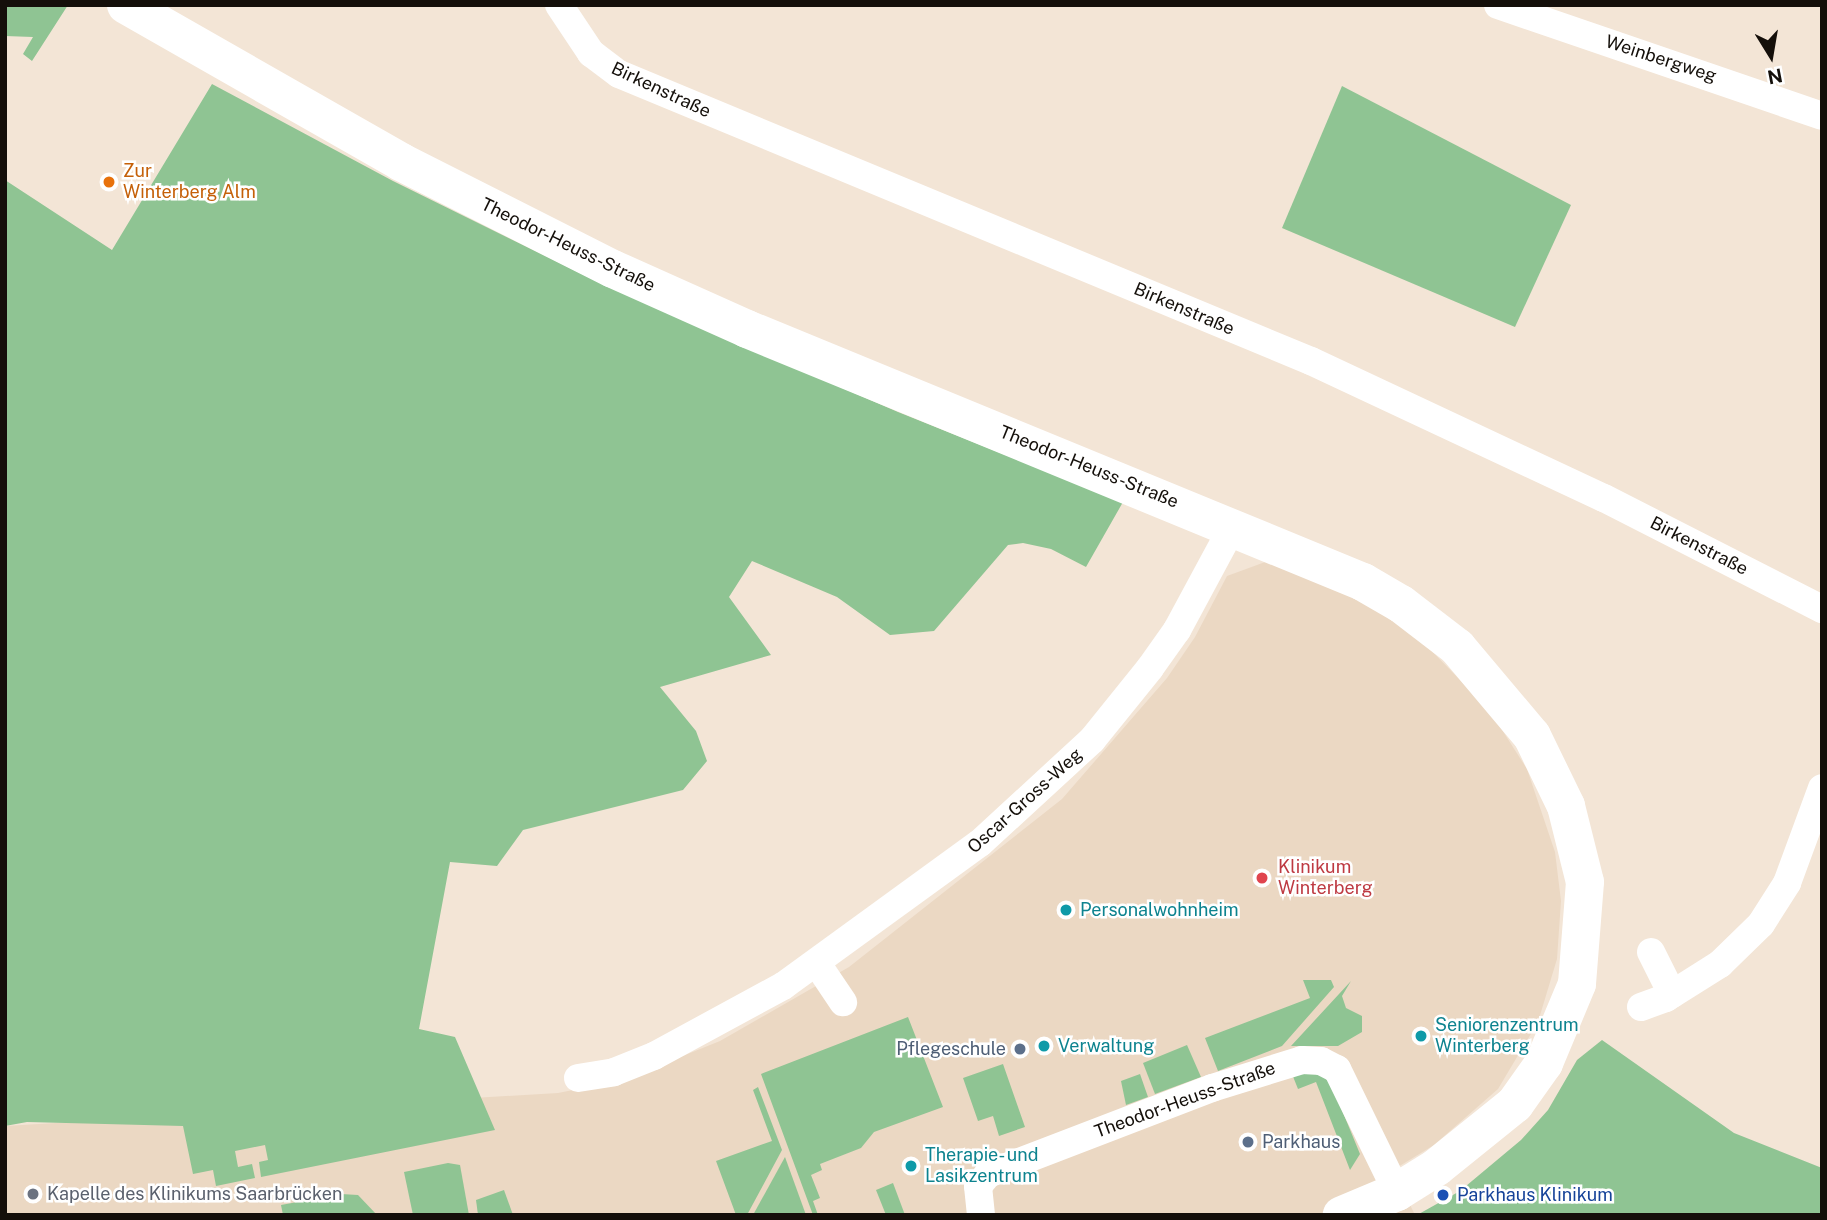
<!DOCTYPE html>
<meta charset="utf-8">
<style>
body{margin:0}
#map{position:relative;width:1827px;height:1220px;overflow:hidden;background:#f3e5d6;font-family:"Public Sans",sans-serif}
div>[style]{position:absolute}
.built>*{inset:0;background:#ebd8c3}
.green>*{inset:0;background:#8fc493}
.street>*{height:28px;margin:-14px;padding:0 14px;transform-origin:14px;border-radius:14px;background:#fff}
.secondary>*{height:38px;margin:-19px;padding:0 19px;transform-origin:19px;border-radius:19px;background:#fff}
.dots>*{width:19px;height:19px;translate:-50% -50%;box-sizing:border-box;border:4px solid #fff;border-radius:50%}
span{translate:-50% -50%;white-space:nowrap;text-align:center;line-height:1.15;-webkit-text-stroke:5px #fff;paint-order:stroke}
.street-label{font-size:18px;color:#140f0a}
.food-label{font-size:18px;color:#c56008}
.left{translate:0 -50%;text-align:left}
.health-label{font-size:18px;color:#be3a42}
.culture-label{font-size:18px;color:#0d838f}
.service-label{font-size:18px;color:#4e5e75}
.right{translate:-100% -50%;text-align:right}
.worship-label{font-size:18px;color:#5b616d}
.transit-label{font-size:18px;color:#164399}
.frame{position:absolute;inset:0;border:7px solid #140f0a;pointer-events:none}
.north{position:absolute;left:1736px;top:21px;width:70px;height:70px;-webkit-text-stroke:5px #fff;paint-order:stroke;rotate:169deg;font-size:19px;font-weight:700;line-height:28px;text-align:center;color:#140f0a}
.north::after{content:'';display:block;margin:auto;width:24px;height:32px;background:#140f0a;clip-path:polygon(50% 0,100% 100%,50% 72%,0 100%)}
</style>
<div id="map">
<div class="built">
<i style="clip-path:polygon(1276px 558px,1355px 595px,1415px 634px,1463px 683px,1497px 722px,1527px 769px,1555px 852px,1561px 901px,1557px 959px,1538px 1022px,1498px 1089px,1434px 1145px,1393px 1170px,1415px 1215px,5px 1215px,5px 1126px,558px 1093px,623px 1080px,720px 1041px,849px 967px,1062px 799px,1167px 678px,1195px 637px,1227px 576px)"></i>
</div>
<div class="green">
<i style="clip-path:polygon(5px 5px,68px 5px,32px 61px,23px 54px,33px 37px,5px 36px)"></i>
<i style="clip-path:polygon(212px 84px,393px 181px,606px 286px,898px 412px,1123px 502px,1086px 567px,1051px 549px,1023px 543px,1008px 545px,934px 631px,890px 635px,837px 597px,752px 561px,729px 597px,771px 655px,660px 687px,696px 731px,707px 761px,683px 790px,523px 830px,497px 866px,450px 862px,419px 1029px,455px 1037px,495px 1130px,261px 1177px,259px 1162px,268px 1160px,265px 1145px,235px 1151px,238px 1167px,252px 1164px,255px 1178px,216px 1186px,213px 1170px,193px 1174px,183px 1126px,27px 1122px,5px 1126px,5px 180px,112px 250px)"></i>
<i style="clip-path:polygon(1342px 86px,1571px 205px,1515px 327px,1282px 228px)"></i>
<i style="clip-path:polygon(1303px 980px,1331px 980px,1334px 987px,1282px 1046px,1218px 1071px,1205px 1038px,1310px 998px)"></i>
<i style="clip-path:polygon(1351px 981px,1342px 996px,1346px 1008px,1362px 1016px,1362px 1032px,1338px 1046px,1291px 1046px)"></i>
<i style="clip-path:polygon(908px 1017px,943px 1107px,874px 1132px,861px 1148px,820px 1164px,822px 1170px,811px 1175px,820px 1198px,813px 1201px,818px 1215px,813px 1215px,761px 1074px)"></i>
<i style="clip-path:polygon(1602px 1040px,1734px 1133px,1822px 1168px,1822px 1215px,1417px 1215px,1460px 1191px,1521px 1140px,1548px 1110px,1577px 1060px)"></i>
<i style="clip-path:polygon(1187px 1045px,1201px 1077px,1155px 1094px,1143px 1063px)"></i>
<i style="clip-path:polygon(1003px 1064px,1025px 1127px,999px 1136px,993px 1116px,978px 1121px,963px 1078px)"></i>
<i style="clip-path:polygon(1290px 1069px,1328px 1076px,1360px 1154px,1350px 1170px,1316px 1082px,1298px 1089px)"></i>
<i style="clip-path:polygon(1140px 1074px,1148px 1097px,1126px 1105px,1121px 1081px)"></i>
<i style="clip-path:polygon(758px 1087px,782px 1150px,747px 1215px,736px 1215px,716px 1161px,772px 1141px,753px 1090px)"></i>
<i style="clip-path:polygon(785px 1157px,806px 1215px,753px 1215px)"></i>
<i style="clip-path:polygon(448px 1163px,460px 1165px,469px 1215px,413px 1215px,404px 1172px)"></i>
<i style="clip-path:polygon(893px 1183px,905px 1215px,886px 1215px,876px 1190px)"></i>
<i style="clip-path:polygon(504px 1190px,513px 1215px,478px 1215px,476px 1200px)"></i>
<i style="clip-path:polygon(341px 1194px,358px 1195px,377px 1215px,283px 1215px,281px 1205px)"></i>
</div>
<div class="street">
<i style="left:559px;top:5px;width:58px;rotate:56.3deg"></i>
<i style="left:591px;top:53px;width:35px;rotate:37deg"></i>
<i style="left:619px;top:74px;width:749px;rotate:22.53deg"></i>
<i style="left:1311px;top:361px;width:323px;rotate:25.1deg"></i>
<i style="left:1604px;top:498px;width:245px;rotate:27deg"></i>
<i style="left:1498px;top:5px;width:342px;rotate:18.9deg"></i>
<i style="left:1651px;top:952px;width:47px;rotate:63.4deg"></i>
<i style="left:818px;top:965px;width:45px;rotate:56deg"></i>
<i style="left:1641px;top:1007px;width:27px;rotate:-20deg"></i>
<i style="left:1666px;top:998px;width:64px;rotate:-32.2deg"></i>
<i style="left:1720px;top:964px;width:57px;rotate:-44.3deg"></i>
<i style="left:1761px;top:924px;width:49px;rotate:-57.6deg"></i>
<i style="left:1787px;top:883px;width:101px;rotate:-69.8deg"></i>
<i style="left:578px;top:1078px;width:36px;rotate:-9deg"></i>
<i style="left:614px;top:1072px;width:43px;rotate:-21.8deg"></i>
<i style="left:654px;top:1056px;width:147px;rotate:-28.5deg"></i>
<i style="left:783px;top:986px;width:243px;rotate:-36deg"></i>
<i style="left:980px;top:843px;width:152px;rotate:-42.6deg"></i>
<i style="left:1092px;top:740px;width:92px;rotate:-51.1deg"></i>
<i style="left:1150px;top:668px;width:47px;rotate:-54.6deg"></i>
<i style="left:1177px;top:630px;width:118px;rotate:-61.7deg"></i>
<i style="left:981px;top:1215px;width:29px;rotate:-96deg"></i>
<i style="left:978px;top:1186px;width:16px;rotate:-50deg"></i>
<i style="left:988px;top:1174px;width:240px;rotate:-21deg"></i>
<i style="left:1212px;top:1088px;width:94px;rotate:-17.3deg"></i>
<i style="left:1302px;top:1060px;width:19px;rotate:3deg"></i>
<i style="left:1321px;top:1061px;width:18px;rotate:27deg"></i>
<i style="left:1337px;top:1069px;width:137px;rotate:64deg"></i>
</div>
<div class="secondary">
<i style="left:126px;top:5px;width:317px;rotate:29.7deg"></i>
<i style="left:401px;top:162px;width:237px;rotate:26.8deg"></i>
<i style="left:613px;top:269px;width:147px;rotate:24.1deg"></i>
<i style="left:747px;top:329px;width:666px;rotate:22.33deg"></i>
<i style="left:1363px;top:582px;width:44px;rotate:30.1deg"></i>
<i style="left:1401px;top:604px;width:71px;rotate:37.5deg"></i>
<i style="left:1457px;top:647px;width:116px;rotate:49.9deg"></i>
<i style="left:1532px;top:736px;width:78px;rotate:64.1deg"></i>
<i style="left:1566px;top:806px;width:78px;rotate:76deg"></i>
<i style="left:1585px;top:882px;width:102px;rotate:94.5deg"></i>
<i style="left:1577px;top:984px;width:86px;rotate:112.7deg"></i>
<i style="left:1544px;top:1063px;width:50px;rotate:125.3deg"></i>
<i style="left:1515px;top:1104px;width:100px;rotate:141.1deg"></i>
<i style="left:1437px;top:1167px;width:47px;rotate:148deg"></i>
<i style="left:1397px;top:1192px;width:60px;rotate:157.3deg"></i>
</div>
<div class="dots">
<i style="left:109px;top:182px;background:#e8710a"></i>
<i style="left:1262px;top:878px;background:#e0444e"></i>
<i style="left:1066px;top:910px;background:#0f9aa8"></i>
<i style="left:1421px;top:1036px;background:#0f9aa8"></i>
<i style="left:1044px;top:1046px;background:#0f9aa8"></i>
<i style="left:1020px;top:1049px;background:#5c6f8a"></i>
<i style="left:1248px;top:1142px;background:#5c6f8a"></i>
<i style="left:911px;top:1166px;background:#0f9aa8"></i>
<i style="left:33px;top:1194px;background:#6b7280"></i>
<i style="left:1443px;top:1195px;background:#1a4fb4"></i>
</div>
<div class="street-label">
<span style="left:1661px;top:59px;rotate:18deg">Weinbergweg</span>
<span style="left:661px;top:90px;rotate:25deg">Birkenstraße</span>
<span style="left:568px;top:245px;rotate:26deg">Theodor-Heuss-Straße</span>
<span style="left:1184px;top:309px;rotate:23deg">Birkenstraße</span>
<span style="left:1089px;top:467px;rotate:22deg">Theodor-Heuss-Straße</span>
<span style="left:1699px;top:546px;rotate:27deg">Birkenstraße</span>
<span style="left:1025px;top:801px;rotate:-42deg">Oscar-Gross-Weg</span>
<span style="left:1185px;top:1100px;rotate:-20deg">Theodor-Heuss-Straße</span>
</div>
<div class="food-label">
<span class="left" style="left:123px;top:182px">Zur<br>Winterberg Alm</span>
</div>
<div class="health-label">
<span class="left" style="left:1278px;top:878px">Klinikum<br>Winterberg</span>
</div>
<div class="culture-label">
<span class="left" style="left:1080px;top:910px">Personalwohnheim</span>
<span class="left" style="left:1435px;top:1036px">Seniorenzentrum<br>Winterberg</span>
<span class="left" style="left:1058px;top:1046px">Verwaltung</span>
<span class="left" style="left:925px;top:1166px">Therapie- und<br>Lasikzentrum</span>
</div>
<div class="service-label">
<span class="right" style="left:1006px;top:1049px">Pflegeschule</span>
<span class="left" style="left:1262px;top:1142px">Parkhaus</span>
</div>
<div class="worship-label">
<span class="left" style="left:47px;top:1194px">Kapelle des Klinikums Saarbrücken</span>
</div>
<div class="transit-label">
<span class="left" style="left:1457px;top:1195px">Parkhaus Klinikum</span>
</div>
<div class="frame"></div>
<div class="north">N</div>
</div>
